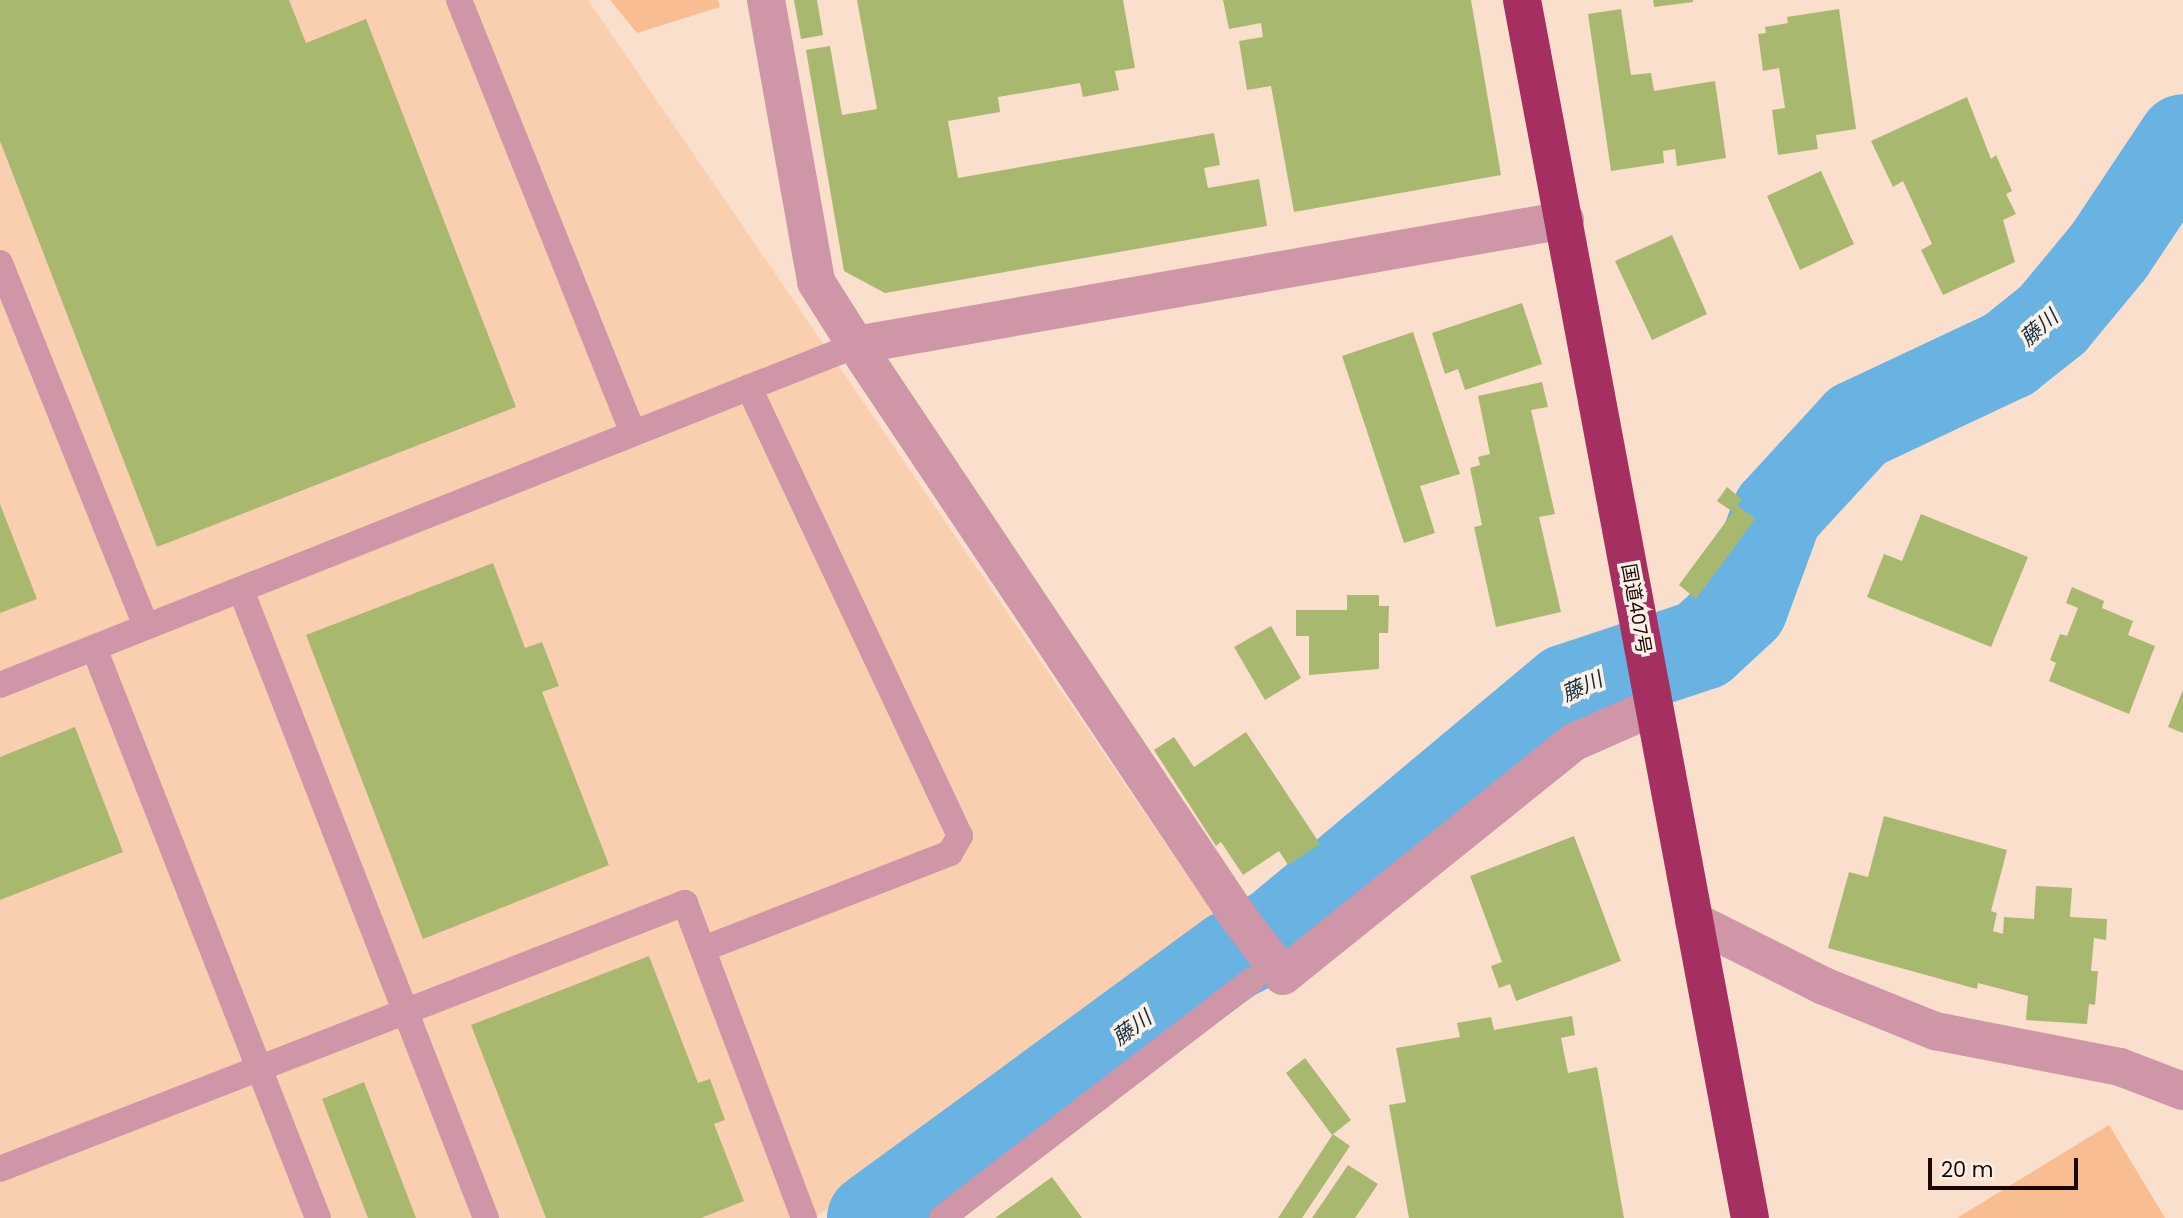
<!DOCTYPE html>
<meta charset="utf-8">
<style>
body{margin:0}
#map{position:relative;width:2183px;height:1218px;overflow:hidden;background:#fadfcc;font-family:Poppins,"Noto Sans JP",sans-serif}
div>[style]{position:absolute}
.built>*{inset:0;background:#facfaf}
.green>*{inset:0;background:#f8bd91}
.river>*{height:91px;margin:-45.5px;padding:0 45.5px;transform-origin:45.5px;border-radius:45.5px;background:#69b3e2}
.building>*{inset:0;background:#a9b86f}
.lane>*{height:26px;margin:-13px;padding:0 13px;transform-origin:13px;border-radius:13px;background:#cf96a8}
.street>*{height:38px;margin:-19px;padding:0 19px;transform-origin:19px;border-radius:19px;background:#cf96a8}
.highway>*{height:38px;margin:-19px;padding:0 19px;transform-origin:19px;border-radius:19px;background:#a62f62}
span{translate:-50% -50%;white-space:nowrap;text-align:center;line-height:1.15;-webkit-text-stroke:7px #fdf0e6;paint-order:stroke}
.street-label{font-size:19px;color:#1b0600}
.water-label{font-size:21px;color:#0c2d41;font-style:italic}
.scale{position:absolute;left:1928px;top:1158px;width:150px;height:32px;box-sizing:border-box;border:4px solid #1b0600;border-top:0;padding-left:9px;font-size:21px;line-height:24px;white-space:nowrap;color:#1b0600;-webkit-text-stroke:5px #fdf0e6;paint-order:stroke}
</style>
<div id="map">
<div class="built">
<i style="clip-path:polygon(0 0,588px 0,1222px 926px,814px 1218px,0 1218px)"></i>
</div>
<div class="green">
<i style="clip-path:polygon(610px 0,718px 0,720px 7px,637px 33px)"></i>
<i style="clip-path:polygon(2109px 1125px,2165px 1218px,1957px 1218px)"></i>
</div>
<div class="river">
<i style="left:872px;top:1218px;width:446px;rotate:-36.2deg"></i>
<i style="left:1232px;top:955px;width:50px;rotate:-27.6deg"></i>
<i style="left:1276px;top:932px;width:379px;rotate:-39.9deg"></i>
<i style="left:1567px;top:689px;width:142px;rotate:-18.4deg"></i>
<i style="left:1702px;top:644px;width:54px;rotate:-42.8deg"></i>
<i style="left:1742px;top:607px;width:101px;rotate:-69.8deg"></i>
<i style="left:1777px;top:512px;width:118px;rotate:-47.4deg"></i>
<i style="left:1857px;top:425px;width:167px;rotate:-25.2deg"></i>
<i style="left:2008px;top:354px;width:56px;rotate:-38.5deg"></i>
<i style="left:2052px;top:319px;width:89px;rotate:-50.4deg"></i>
<i style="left:2109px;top:250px;width:133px;rotate:-56.3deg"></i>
</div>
<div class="building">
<i style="clip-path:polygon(0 0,289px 0,306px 43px,366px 19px,516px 407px,157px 547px,0 141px)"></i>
<i style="clip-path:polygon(794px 0,817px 0,823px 35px,801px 39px)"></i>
<i style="clip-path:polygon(857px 0,1123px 0,1135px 68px,1115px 71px,1119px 90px,1083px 97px,1080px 83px,998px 97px,1000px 112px,948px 121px,958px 178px,1214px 133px,1220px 165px,1204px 168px,1208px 188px,1259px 179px,1267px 226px,885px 293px,844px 271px,806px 50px,830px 46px,842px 115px,877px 109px)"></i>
<i style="clip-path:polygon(1223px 0,1471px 0,1501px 175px,1294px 212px,1271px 86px,1247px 90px,1239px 41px,1263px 37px,1261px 23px,1229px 29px)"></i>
<i style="clip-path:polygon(1653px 0,1693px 0,1693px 2px,1654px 7px)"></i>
<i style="clip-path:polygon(1621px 9px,1631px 75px,1651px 73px,1654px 91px,1715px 81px,1726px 158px,1677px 166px,1675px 149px,1663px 151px,1664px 163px,1611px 171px,1588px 14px)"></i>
<i style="clip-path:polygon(1839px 9px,1856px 129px,1816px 135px,1818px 149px,1778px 155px,1772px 110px,1785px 108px,1779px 68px,1763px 71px,1758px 34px,1766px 33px,1765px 27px,1788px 23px,1787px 17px)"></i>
<i style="clip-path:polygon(1967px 97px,1991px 159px,1996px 155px,2012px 191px,2006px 194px,2016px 214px,2003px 220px,2015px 262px,1943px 295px,1921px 250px,1932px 244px,1903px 181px,1893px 187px,1871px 141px)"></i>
<i style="clip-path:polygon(1821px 171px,1854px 244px,1800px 270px,1767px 196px)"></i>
<i style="clip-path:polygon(1672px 235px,1707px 314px,1652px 340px,1615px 261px)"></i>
<i style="clip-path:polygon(1522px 303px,1542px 364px,1465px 390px,1458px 369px,1445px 374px,1432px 333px)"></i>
<i style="clip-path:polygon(1413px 332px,1460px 474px,1420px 486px,1435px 533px,1404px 543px,1342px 356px)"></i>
<i style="clip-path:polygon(1542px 382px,1548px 407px,1531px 410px,1555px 514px,1539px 517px,1561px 612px,1496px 627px,1474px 527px,1482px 525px,1470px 468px,1480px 465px,1478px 457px,1490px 454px,1478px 396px)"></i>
<i style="clip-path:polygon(1727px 487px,1742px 499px,1737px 505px,1755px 519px,1696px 599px,1679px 585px,1733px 512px,1717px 501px)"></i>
<i style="clip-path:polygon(0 504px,37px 599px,0 613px)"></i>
<i style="clip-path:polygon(1921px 514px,2028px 557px,1991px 647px,1867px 597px,1884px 554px,1902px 561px)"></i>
<i style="clip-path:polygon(493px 563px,525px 648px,542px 642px,559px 686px,542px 692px,609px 865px,423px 939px,306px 635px)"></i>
<i style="clip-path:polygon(2072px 587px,2104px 601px,2102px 608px,2133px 621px,2128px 635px,2155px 646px,2129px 714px,2049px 681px,2056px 663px,2050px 660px,2060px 634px,2067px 636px,2078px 608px,2066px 603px)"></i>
<i style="clip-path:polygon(1347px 595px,1379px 595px,1379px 606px,1389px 606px,1388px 633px,1379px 633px,1379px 669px,1309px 675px,1309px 636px,1296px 636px,1296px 610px,1347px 610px)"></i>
<i style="clip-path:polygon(1271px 626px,1301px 678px,1265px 700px,1234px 647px)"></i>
<i style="clip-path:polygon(2183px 690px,2183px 733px,2168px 727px)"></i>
<i style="clip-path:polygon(75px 727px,123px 852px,0 900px,0 757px)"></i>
<i style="clip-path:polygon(1246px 732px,1320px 844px,1288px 865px,1279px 851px,1243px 875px,1221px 842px,1216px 846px,1154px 750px,1174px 737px,1194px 767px)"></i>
<i style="clip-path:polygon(1884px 816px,2007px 850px,1991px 911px,1997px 913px,1993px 931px,2003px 934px,2004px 917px,2034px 919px,2036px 886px,2072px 888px,2070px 917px,2107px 919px,2106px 940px,2094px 938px,2091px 971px,2098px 971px,2095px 1005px,2089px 1004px,2087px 1024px,2026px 1020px,2028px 996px,1978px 983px,1977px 989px,1828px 948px,1849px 872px,1868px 877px)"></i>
<i style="clip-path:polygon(1574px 836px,1621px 961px,1516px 1001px,1510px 984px,1499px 988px,1491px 966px,1502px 962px,1470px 876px)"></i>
<i style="clip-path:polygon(649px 956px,698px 1083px,710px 1079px,725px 1120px,714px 1124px,744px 1201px,701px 1218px,546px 1218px,471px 1025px)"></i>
<i style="clip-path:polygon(1572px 1016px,1575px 1035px,1561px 1038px,1568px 1073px,1597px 1067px,1624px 1218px,1409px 1218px,1389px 1105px,1406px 1102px,1396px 1048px,1460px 1037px,1457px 1023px,1491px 1017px,1494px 1030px)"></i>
<i style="clip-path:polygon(1305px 1058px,1351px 1120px,1332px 1135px,1286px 1073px)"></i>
<i style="clip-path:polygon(364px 1082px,416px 1218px,368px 1218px,322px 1099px)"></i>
<i style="clip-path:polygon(1333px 1134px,1350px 1146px,1302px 1218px,1278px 1218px)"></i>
<i style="clip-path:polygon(1348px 1165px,1378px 1184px,1355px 1218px,1312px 1218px)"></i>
<i style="clip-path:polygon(1052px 1177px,1082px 1218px,995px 1218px)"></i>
</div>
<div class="lane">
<i style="left:459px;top:0;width:467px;rotate:68.1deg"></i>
<i style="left:0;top:263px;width:392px;rotate:68.1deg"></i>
<i style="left:241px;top:590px;width:674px;rotate:68.69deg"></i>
<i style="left:94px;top:648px;width:612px;rotate:68.55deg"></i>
<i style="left:0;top:685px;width:921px;rotate:-21.66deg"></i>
<i style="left:703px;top:949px;width:265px;rotate:-21.2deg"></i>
<i style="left:950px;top:853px;width:20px;rotate:-60deg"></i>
<i style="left:960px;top:836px;width:496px;rotate:-115.2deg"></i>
<i style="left:0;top:1169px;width:735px;rotate:-21.22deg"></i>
<i style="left:685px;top:903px;width:337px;rotate:69.3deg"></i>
<i style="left:942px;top:1218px;width:391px;rotate:-37.5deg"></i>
</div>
<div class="street">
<i style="left:766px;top:0;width:286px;rotate:79.9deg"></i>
<i style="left:816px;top:282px;width:75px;rotate:57.6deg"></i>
<i style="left:856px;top:345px;width:720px;rotate:-10deg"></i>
<i style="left:856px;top:345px;width:686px;rotate:56.24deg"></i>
<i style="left:1237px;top:915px;width:76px;rotate:53deg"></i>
<i style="left:1283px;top:976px;width:373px;rotate:-38.8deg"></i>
<i style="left:1574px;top:742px;width:87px;rotate:-23.6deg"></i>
<i style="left:1694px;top:921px;width:145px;rotate:26.6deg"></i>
<i style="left:1824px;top:986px;width:120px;rotate:22.1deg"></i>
<i style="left:1935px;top:1031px;width:188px;rotate:11deg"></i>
<i style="left:2120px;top:1067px;width:67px;rotate:20.9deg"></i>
</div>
<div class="highway">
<i style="left:1522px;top:0;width:1239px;rotate:79.4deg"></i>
</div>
<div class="street-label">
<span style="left:1636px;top:609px;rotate:80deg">国道407号</span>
</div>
<div class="water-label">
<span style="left:2039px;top:328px;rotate:-41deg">藤川</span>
<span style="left:1582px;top:687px;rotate:-24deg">藤川</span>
<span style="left:1132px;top:1028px;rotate:-36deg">藤川</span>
</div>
<div class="scale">20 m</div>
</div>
